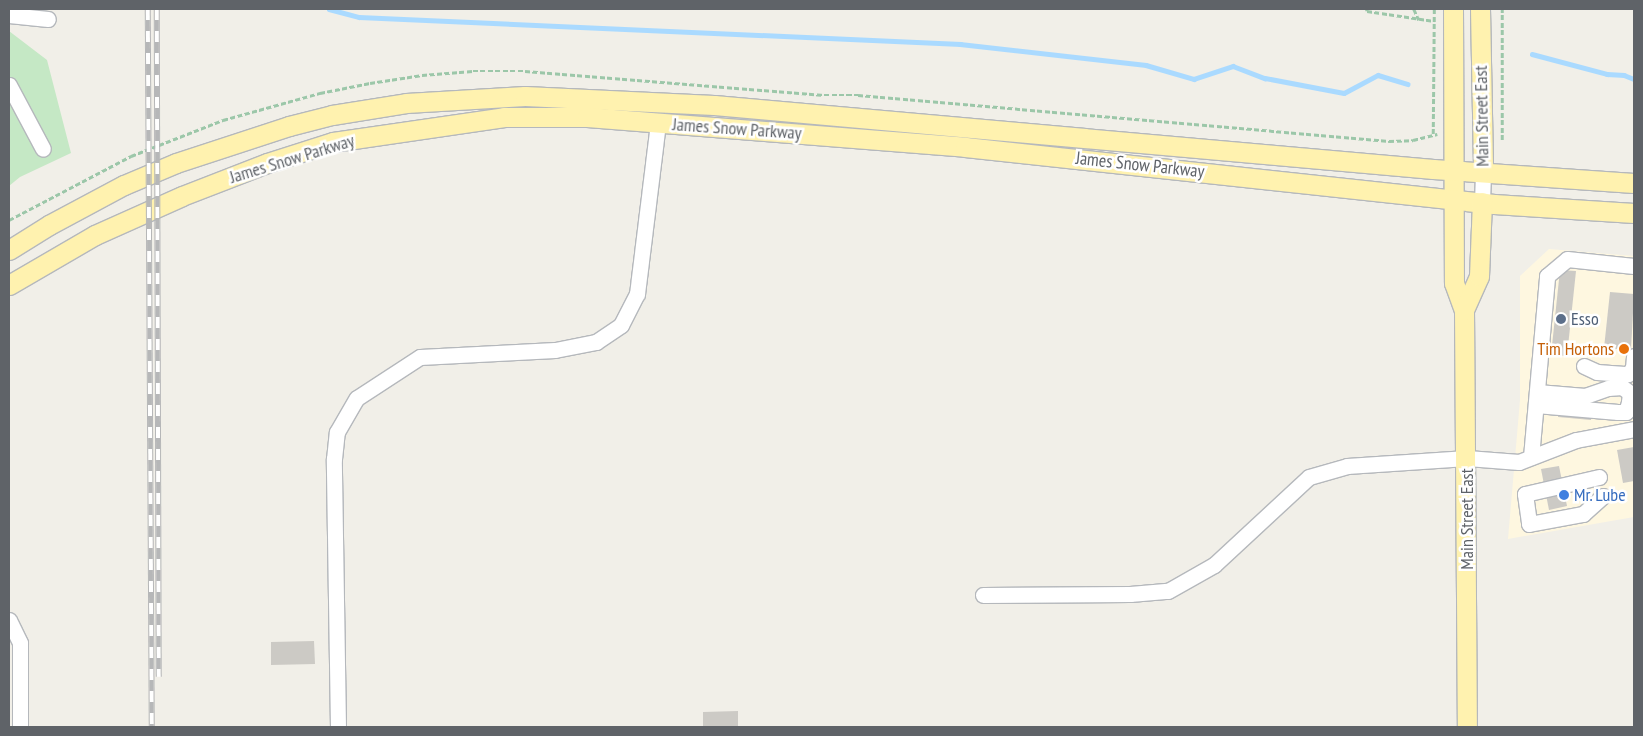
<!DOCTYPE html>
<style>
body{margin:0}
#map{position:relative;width:1643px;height:736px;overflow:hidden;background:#f1efe8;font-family:"PT Sans Narrow",sans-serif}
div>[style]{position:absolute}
.commercial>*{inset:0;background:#fef7e0}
.green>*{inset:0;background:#c5e8c5}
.stream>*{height:4.5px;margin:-2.25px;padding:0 2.25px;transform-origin:2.25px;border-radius:2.25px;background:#aadaff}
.building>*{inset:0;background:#cccac5}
.path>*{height:2.5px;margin-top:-1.25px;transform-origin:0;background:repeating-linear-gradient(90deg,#9cc7a9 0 5px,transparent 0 7.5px)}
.roads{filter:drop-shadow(1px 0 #b5b8bc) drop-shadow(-1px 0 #b5b8bc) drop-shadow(0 1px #b5b8bc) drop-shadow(0 -1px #b5b8bc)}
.minor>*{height:15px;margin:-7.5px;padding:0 7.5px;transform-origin:7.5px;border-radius:7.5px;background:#fff}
.major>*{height:19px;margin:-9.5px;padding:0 9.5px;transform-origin:9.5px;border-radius:9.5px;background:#fff2af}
.rail>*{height:5.5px;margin-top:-2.75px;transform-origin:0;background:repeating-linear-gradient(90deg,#fff 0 11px,#b6b7b8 0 22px);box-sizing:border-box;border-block:1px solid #b6b7b8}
.dots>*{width:14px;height:14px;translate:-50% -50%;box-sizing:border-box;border:2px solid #fff;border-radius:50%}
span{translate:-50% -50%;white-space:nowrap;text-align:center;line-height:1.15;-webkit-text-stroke:5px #fff;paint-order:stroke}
.street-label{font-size:18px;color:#5f6368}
.service-label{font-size:18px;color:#4e5e75}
.left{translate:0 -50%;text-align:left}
.food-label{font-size:18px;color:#c56008}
.right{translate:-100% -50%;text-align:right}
.shop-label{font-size:18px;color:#366cbe}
.frame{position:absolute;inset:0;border:10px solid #5f6368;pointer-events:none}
</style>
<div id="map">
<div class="commercial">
<i style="clip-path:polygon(1549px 249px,1634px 256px,1634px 517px,1508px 539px,1520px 400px,1520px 276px)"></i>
</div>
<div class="green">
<i style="clip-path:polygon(9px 31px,47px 60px,71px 153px,20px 177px,9px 186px)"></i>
</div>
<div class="stream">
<i style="left:329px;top:9px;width:31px;rotate:15deg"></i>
<i style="left:359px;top:17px;width:602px;rotate:2.57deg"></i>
<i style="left:960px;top:44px;width:187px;rotate:6.4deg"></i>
<i style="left:1146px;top:65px;width:50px;rotate:16.3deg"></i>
<i style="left:1194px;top:79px;width:41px;rotate:-18.4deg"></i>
<i style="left:1233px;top:66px;width:34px;rotate:21deg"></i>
<i style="left:1265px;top:78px;width:80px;rotate:10.8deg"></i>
<i style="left:1344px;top:93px;width:38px;rotate:-28deg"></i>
<i style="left:1378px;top:75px;width:31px;rotate:17deg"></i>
<i style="left:1532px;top:54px;width:78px;rotate:14.9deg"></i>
<i style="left:1607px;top:74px;width:17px;rotate:3deg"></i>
<i style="left:1624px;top:75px;width:11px;rotate:22deg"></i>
</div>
<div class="building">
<i style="clip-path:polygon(1560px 270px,1576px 271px,1567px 356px,1551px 355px)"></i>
<i style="clip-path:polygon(1610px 292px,1634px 294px,1631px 350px,1604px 348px)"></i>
<i style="clip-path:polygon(1559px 401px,1592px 404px,1591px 420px,1558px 417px)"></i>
<i style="clip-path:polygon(1634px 447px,1634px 481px,1623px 483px,1617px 450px)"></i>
<i style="clip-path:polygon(1559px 466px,1567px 506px,1549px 510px,1541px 469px)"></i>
<i style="clip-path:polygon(314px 641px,315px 664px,271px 665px,271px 642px)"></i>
<i style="clip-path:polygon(738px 711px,738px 727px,703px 727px,703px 712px)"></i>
</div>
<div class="path">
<i style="left:1367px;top:9px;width:2px;rotate:90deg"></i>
<i style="left:1367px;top:11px;width:68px;rotate:8.5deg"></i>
<i style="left:1414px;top:9px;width:12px;rotate:66deg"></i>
<i style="left:1433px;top:134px;width:125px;rotate:-89.5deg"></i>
<i style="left:1502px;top:140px;width:131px;rotate:-90deg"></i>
<i style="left:9px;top:220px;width:138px;rotate:-27.7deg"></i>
<i style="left:131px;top:156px;width:99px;rotate:-21.4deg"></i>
<i style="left:223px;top:120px;width:101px;rotate:-15.6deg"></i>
<i style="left:320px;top:93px;width:51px;rotate:-11.3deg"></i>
<i style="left:370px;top:83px;width:53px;rotate:-8.7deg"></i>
<i style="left:422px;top:75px;width:51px;rotate:-4.5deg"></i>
<i style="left:473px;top:71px;width:52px"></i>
<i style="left:525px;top:71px;width:300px;rotate:4.6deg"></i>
<i style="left:824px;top:95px;width:34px"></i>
<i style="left:858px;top:95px;width:533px;rotate:4.95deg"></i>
<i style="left:1389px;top:141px;width:24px;rotate:-2deg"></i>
<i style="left:1413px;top:140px;width:25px;rotate:-14deg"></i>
</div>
<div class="roads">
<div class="minor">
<i style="left:9px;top:15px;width:39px;rotate:6deg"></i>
<i style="left:9px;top:85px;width:72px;rotate:62deg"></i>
<i style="left:1482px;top:202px;width:30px;rotate:-88deg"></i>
<i style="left:1584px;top:366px;width:14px;rotate:25deg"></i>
<i style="left:1597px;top:372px;width:31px;rotate:4deg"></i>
<i style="left:1628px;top:374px;width:8px;rotate:-50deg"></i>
<i style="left:1633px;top:368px;width:12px;rotate:-85deg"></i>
<i style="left:1536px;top:405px;width:82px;rotate:4.9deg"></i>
<i style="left:1618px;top:412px;width:8px"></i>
<i style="left:1626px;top:412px;width:10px;rotate:-73deg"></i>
<i style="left:1629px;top:402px;width:9px;rotate:-84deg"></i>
<i style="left:1630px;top:393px;width:10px;rotate:-143deg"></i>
<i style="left:1622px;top:387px;width:14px;rotate:176deg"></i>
<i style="left:1608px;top:388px;width:24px;rotate:161deg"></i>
<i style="left:1585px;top:396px;width:48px;rotate:-175.2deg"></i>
<i style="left:1531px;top:457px;width:182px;rotate:-84.9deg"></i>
<i style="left:1547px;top:276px;width:26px;rotate:-40deg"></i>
<i style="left:1567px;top:259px;width:67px;rotate:6deg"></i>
<i style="left:1599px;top:477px;width:76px;rotate:167.1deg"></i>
<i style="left:1525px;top:494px;width:30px;rotate:82deg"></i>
<i style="left:1529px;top:524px;width:55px;rotate:-10.5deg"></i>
<i style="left:1583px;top:514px;width:27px;rotate:-42deg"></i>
<i style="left:983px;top:595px;width:147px;rotate:-0.4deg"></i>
<i style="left:1130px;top:594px;width:38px;rotate:-5deg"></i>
<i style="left:1168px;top:591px;width:53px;rotate:-29.5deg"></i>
<i style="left:1214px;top:565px;width:129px;rotate:-42.8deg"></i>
<i style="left:1309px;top:477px;width:40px;rotate:-16deg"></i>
<i style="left:1347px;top:466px;width:120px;rotate:-3.8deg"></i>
<i style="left:1467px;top:458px;width:52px;rotate:4.4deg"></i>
<i style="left:1519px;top:462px;width:61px;rotate:-21.1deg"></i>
<i style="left:1576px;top:440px;width:59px;rotate:-10.7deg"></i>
<i style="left:9px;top:620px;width:25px;rotate:64deg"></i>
<i style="left:20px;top:643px;width:84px;rotate:90deg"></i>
<i style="left:338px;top:727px;width:268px;rotate:-90.9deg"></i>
<i style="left:334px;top:459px;width:27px;rotate:-84deg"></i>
<i style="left:337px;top:432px;width:39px;rotate:-60deg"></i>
<i style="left:357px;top:398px;width:75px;rotate:-33.1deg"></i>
<i style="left:420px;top:357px;width:135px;rotate:-3deg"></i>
<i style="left:555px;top:350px;width:42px;rotate:-11deg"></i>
<i style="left:596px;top:342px;width:30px;rotate:-34deg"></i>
<i style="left:621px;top:325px;width:35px;rotate:-63deg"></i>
<i style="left:637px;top:294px;width:172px;rotate:-83deg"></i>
</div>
<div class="major">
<i style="left:1453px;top:9px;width:274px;rotate:89.8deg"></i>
<i style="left:1454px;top:283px;width:29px;rotate:70deg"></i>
<i style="left:1464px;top:310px;width:417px;rotate:89.6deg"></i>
<i style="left:1480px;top:9px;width:163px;rotate:88.9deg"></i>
<i style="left:9px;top:250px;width:47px;rotate:-32deg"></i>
<i style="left:49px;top:225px;width:85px;rotate:-28.1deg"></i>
<i style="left:124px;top:185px;width:56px;rotate:-22.9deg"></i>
<i style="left:176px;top:163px;width:119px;rotate:-18.1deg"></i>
<i style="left:289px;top:126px;width:44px;rotate:-14.3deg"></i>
<i style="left:332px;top:115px;width:75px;rotate:-9.2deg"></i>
<i style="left:406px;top:103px;width:119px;rotate:-3.4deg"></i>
<i style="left:525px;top:96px;width:189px;rotate:2.7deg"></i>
<i style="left:714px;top:105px;width:722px;rotate:5.09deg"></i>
<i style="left:1433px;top:169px;width:201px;rotate:4deg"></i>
<i style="left:9px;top:285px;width:99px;rotate:-30.2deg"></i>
<i style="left:95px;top:235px;width:95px;rotate:-24.1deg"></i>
<i style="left:182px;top:196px;width:91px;rotate:-21.2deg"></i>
<i style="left:267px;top:163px;width:69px;rotate:-17.7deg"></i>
<i style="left:333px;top:142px;width:173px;rotate:-8.3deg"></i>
<i style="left:504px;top:117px;width:83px"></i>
<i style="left:587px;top:117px;width:379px;rotate:4.5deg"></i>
<i style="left:965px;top:147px;width:532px;rotate:6.15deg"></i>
<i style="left:1494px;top:204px;width:140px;rotate:3.7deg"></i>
<i style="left:1464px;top:310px;width:37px;rotate:-66deg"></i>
<i style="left:1479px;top:276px;width:74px;rotate:-87.7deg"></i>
</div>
</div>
<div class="rail">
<i style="left:148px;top:9px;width:718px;rotate:89.68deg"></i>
<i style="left:157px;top:9px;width:668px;rotate:89.83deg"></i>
</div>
<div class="dots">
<i style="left:1561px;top:319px;background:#5c6f8a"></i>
<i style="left:1624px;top:349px;background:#e8710a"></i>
<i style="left:1564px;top:495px;background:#3f7fe0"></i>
</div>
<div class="street-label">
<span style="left:1482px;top:116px;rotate:-91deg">Main Street East</span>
<span style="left:737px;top:129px;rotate:4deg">James Snow Parkway</span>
<span style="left:292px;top:159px;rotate:-17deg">James Snow Parkway</span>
<span style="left:1140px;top:165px;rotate:6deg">James Snow Parkway</span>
<span style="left:1467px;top:519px;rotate:-90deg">Main Street East</span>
</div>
<div class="service-label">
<span class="left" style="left:1571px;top:319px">Esso</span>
</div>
<div class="food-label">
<span class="right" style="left:1614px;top:349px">Tim Hortons</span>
</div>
<div class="shop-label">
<span class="left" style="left:1574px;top:495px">Mr. Lube</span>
</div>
<div class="frame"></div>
</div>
